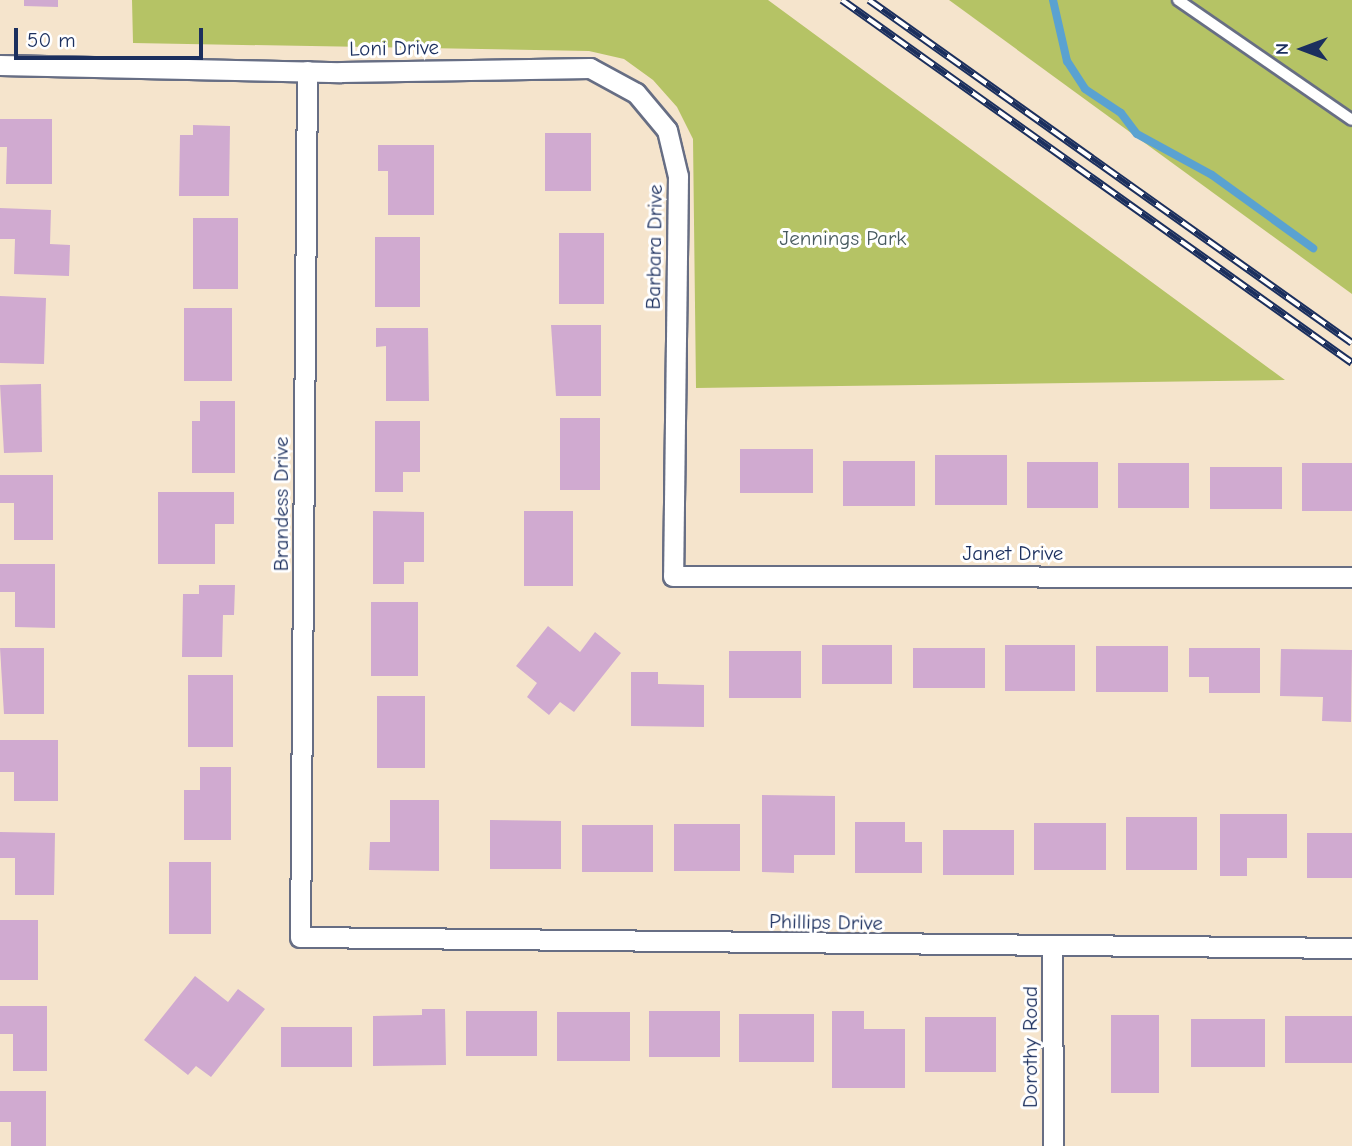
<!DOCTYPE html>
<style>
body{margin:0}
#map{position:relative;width:1352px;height:1146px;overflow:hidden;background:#f5e4cc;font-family:"Comic Neue",sans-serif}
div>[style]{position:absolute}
.green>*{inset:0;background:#b5c365}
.stream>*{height:8px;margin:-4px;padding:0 4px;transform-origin:4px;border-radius:4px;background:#5aa2d1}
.building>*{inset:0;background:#d0aad0}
.roads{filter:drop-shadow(2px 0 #676e84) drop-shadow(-2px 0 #676e84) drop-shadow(0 2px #676e84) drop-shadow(0 -2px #676e84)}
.service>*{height:10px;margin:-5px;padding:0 5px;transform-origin:5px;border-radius:5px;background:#fff}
.minor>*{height:19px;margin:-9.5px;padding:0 9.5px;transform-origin:9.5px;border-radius:9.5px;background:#fff}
.rail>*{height:8px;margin-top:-4px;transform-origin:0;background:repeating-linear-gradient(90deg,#fff 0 16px,#1b2f5e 0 32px);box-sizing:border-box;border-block:2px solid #1b2f5e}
span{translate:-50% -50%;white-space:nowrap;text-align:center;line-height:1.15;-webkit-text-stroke:6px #fff;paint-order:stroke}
.street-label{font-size:21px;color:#1b2f5e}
.park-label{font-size:21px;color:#495b60}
.north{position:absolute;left:1268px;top:14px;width:70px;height:70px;-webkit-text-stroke:5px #fff;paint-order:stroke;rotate:270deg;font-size:19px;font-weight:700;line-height:28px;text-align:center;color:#1b2f5e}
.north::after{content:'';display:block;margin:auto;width:24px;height:32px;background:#1b2f5e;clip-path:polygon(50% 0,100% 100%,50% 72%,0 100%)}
.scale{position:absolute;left:14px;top:28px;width:189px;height:32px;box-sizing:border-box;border:4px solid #1b2f5e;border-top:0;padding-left:9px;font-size:21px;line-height:24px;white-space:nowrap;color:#1b2f5e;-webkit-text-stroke:5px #fff;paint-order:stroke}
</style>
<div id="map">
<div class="green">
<i style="clip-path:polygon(132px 0,768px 0,1285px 380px,696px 388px,693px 139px,677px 107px,653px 80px,624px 59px,589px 51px,133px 43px)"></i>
<i style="clip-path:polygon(949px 0,1352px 0,1352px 294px)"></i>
</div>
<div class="stream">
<i style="left:1053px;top:0;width:63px;rotate:77.1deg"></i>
<i style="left:1067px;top:61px;width:33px;rotate:57deg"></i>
<i style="left:1085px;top:89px;width:43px;rotate:33.7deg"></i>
<i style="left:1121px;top:113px;width:26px;rotate:53deg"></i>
<i style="left:1137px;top:134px;width:85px;rotate:28.7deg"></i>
<i style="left:1212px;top:175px;width:125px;rotate:35.9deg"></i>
</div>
<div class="building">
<i style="clip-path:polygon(24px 0,58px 0,58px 7px,24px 6px)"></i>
<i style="clip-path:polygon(0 119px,52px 119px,52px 184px,6px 184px,7px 147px,0 147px)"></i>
<i style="clip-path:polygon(193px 125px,230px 126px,229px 196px,179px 196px,180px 135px,193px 135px)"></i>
<i style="clip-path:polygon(545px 133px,591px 133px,591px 191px,545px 191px)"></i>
<i style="clip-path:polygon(378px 145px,434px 145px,434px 215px,388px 215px,388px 171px,378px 171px)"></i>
<i style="clip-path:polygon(0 208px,51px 210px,50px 244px,70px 245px,69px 276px,14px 274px,15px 239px,0 239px)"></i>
<i style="clip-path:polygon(193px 218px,238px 218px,238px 289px,193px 289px)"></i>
<i style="clip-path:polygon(559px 233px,604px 233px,604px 304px,559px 304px)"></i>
<i style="clip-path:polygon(375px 237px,420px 237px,420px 307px,375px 307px)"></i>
<i style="clip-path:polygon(0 296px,46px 298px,44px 364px,0 363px)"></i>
<i style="clip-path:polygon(184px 308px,232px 308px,232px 381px,184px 381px)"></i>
<i style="clip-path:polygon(551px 325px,601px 325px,601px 396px,556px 396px)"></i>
<i style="clip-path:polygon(376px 328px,428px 328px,429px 401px,386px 401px,386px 346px,376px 347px)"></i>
<i style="clip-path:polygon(41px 384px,42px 452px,4px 453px,0 385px)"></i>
<i style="clip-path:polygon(200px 401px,235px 401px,235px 473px,192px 473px,192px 421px,200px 421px)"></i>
<i style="clip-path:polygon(560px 418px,600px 418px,600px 490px,560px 490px)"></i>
<i style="clip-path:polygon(375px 421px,420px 421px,420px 472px,403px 472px,403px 492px,375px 492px)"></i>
<i style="clip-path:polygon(740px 449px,813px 449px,813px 493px,740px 493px)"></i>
<i style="clip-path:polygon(935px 455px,1007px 455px,1007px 505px,935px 505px)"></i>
<i style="clip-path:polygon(843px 461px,915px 461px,915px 506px,843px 506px)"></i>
<i style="clip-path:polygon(1027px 462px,1098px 462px,1098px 508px,1027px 508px)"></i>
<i style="clip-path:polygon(1118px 463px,1189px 463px,1189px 508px,1118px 508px)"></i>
<i style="clip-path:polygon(1302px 463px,1352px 463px,1352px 511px,1302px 511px)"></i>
<i style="clip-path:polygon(1210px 467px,1282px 467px,1282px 509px,1210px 509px)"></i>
<i style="clip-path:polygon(0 475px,53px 475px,53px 540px,14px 540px,14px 503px,0 503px)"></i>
<i style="clip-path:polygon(158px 492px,234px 492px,234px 524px,215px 524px,215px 564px,158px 564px)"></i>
<i style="clip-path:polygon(373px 511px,424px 512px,424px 562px,404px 562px,404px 584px,373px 584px)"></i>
<i style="clip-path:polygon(524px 511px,573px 511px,573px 586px,524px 586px)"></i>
<i style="clip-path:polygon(0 564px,55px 564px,55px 628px,15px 627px,15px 592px,0 592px)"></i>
<i style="clip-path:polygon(199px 585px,235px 585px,234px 615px,223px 615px,222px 657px,182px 657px,183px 594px,199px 594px)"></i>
<i style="clip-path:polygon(371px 602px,418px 602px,418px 676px,371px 676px)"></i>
<i style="clip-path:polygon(548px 626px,580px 652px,595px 632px,621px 653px,574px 712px,560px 702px,549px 715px,527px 697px,537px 683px,516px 666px)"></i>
<i style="clip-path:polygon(822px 645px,892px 645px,892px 684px,822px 684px)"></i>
<i style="clip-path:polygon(1005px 645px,1075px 645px,1075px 691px,1005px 691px)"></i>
<i style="clip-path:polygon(1096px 646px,1168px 646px,1168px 692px,1096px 692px)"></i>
<i style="clip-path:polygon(0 648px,44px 648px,44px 714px,4px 714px)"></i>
<i style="clip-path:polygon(913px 648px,985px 648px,985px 688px,913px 688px)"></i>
<i style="clip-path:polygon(1189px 648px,1260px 648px,1260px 693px,1209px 693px,1209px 677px,1189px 677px)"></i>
<i style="clip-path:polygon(1281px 649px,1352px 650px,1351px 722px,1322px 721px,1323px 697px,1280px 696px)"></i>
<i style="clip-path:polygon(729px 651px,801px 651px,801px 698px,729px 698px)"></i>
<i style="clip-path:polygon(631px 672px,658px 672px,658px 684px,704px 685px,704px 727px,631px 726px)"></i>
<i style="clip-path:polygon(188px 675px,233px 675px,233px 747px,188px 747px)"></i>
<i style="clip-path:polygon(377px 696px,425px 696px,425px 768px,377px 768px)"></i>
<i style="clip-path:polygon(0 740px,58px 740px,58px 801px,14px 801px,14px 772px,0 772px)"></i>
<i style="clip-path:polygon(200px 767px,231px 767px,231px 840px,184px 840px,184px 790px,200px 790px)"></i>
<i style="clip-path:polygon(762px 795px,835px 796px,835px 855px,794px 855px,794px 873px,762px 872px)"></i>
<i style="clip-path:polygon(390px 800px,439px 800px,439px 871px,369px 870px,370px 842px,390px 842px)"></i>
<i style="clip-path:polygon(1220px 814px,1287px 814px,1287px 858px,1247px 858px,1247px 876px,1220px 876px)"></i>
<i style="clip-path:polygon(1126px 817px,1197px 817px,1197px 870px,1126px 870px)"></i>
<i style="clip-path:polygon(490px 820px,561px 821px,561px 869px,490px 869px)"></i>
<i style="clip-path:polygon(855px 822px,905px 822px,905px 842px,922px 842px,922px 873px,855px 873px)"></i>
<i style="clip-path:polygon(1034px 823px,1106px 823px,1106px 870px,1034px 870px)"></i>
<i style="clip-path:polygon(674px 824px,740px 824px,740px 871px,674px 871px)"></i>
<i style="clip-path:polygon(582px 825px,653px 825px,653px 872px,582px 872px)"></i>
<i style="clip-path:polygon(943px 830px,1014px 830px,1014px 875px,943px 875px)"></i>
<i style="clip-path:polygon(0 832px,55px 833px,54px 895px,15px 895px,15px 858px,0 858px)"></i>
<i style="clip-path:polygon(1307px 833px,1352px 833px,1352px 878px,1307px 878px)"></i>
<i style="clip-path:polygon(169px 862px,211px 862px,211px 934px,169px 934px)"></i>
<i style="clip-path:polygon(0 920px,38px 920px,38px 980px,0 980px)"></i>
<i style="clip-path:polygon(195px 976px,228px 1002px,238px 989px,265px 1009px,211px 1077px,196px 1066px,188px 1075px,144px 1040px)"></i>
<i style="clip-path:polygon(0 1006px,47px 1006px,47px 1071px,13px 1071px,13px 1034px,0 1034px)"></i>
<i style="clip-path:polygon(422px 1009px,445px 1009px,446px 1065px,373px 1066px,373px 1016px,422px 1015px)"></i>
<i style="clip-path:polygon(466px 1011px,537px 1011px,537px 1056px,466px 1056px)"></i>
<i style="clip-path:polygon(649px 1011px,720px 1011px,720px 1057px,649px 1057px)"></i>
<i style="clip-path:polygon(832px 1011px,864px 1011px,864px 1029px,905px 1029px,905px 1088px,832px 1088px)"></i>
<i style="clip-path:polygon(557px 1012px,630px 1012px,630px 1061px,557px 1061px)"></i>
<i style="clip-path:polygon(739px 1014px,814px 1014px,814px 1062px,739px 1062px)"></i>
<i style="clip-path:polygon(1111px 1015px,1159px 1015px,1159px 1093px,1111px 1093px)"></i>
<i style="clip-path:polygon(1285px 1016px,1352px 1016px,1352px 1063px,1285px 1063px)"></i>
<i style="clip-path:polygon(925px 1017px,996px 1017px,996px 1072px,925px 1072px)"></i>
<i style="clip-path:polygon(1191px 1019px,1265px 1019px,1265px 1067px,1191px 1067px)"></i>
<i style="clip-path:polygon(281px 1027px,352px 1027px,352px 1067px,281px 1067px)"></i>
<i style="clip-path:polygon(0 1091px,46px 1091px,46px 1146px,11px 1146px,11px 1122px,0 1122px)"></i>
</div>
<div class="roads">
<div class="service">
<i style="left:1178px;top:0;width:211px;rotate:34.6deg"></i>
</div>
<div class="minor">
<i style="left:0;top:65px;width:341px;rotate:1.2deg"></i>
<i style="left:341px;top:72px;width:249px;rotate:-0.9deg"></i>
<i style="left:590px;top:68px;width:52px;rotate:28.5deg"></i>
<i style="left:636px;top:93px;width:48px;rotate:50deg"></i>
<i style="left:667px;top:130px;width:47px;rotate:76.6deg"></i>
<i style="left:678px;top:176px;width:400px;rotate:90.7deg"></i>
<i style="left:673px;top:576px;width:679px;rotate:0.08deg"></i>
<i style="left:307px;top:71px;width:866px;rotate:90.46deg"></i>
<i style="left:300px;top:937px;width:1052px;rotate:0.6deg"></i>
<i style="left:1052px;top:948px;width:198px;rotate:89.7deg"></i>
</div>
</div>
<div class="rail">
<i style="left:842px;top:0;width:626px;rotate:35.44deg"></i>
<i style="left:869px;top:0;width:592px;rotate:35.38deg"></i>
</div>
<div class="street-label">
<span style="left:394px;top:48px;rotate:-1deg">Loni Drive</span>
<span style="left:654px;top:247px;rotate:-89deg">Barbara Drive</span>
<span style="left:281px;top:504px;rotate:-90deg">Brandess Drive</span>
<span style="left:1013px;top:553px">Janet Drive</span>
<span style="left:826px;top:922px;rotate:1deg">Phillips Drive</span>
<span style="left:1030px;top:1047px;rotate:-90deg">Dorothy Road</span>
</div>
<div class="park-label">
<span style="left:843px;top:238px">Jennings Park</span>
</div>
<div class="north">N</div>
<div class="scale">50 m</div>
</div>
